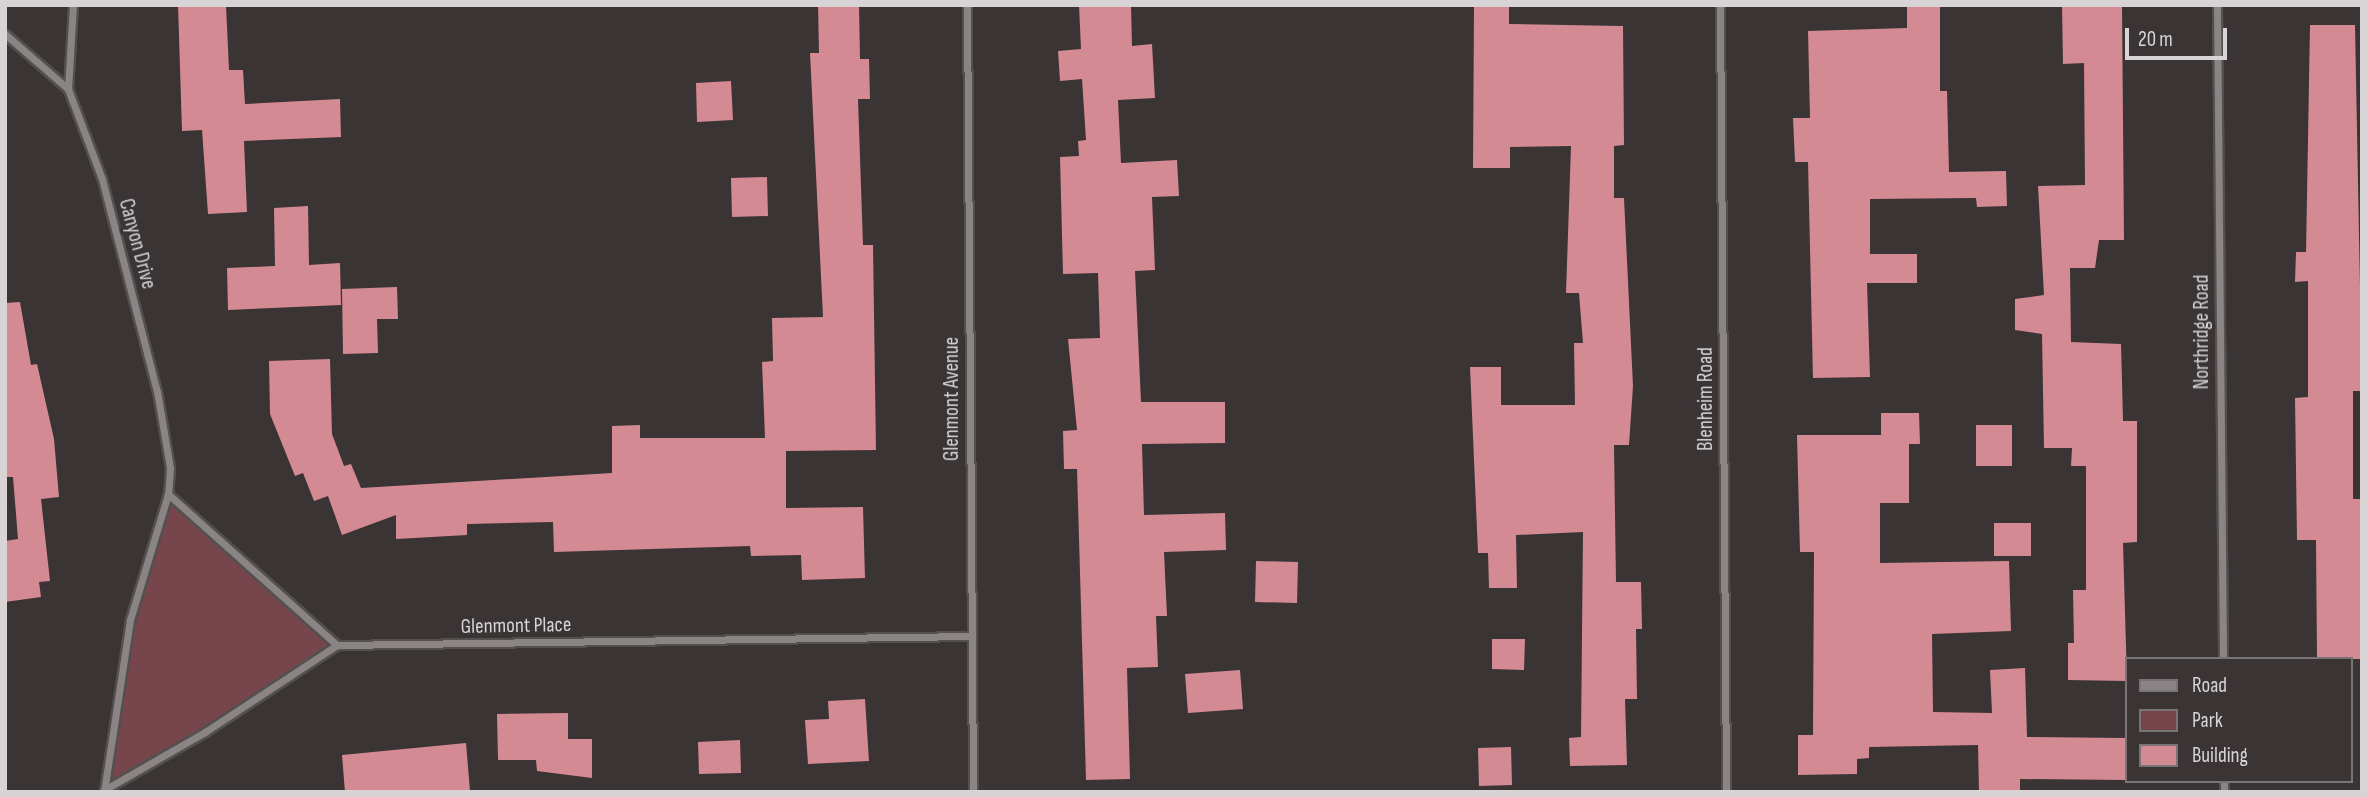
<!DOCTYPE html>
<style>
body{margin:0}
#map{position:relative;width:2367px;height:797px;overflow:hidden;background:#3a3435;font-family:"Sofia Sans Condensed",sans-serif}
div>[style]{position:absolute}
.green>*{inset:0;background:#76464c}
.building>*{inset:0;background:#d48a93}
.roads{filter:drop-shadow(2px 0 #545050) drop-shadow(-2px 0 #545050) drop-shadow(0 2px #545050) drop-shadow(0 -2px #545050)}
.minor>*{height:7px;margin:-3.5px;padding:0 3.5px;transform-origin:3.5px;border-radius:3.5px;background:#8b8485}
span{translate:-50% -50%;white-space:nowrap;text-align:center;line-height:1.15;-webkit-text-stroke:7px #3a3435;paint-order:stroke}
.street-label{font-size:21px;color:#d8d4d5}
.frame{position:absolute;inset:0;border:7px solid #d8d4d5;pointer-events:none}
.legend{position:absolute;left:2125px;top:657px;width:228px;height:126px;box-sizing:border-box;background:#3a3435;border:2px solid #797475;margin:0;padding:9px 12px;list-style:none;font-size:21px;color:#d8d4d5}
.legend li{display:flex;align-items:center;gap:14px;height:35px}
.legend b{width:35px;border:2px solid #797475}
.scale{position:absolute;left:2125px;top:28px;width:102px;height:32px;box-sizing:border-box;border:4px solid #d8d4d5;border-top:0;padding-left:9px;font-size:21px;line-height:24px;white-space:nowrap;color:#d8d4d5;-webkit-text-stroke:5px #3a3435;paint-order:stroke}
</style>
<div id="map">
<div class="green">
<i style="clip-path:polygon(168px 494px,337px 645px,104px 790px,130px 620px)"></i>
</div>
<div class="building">
<i style="clip-path:polygon(178px 5px,226px 5px,229px 70px,243px 70px,245px 104px,340px 99px,341px 137px,244px 141px,247px 212px,208px 214px,202px 130px,182px 131px)"></i>
<i style="clip-path:polygon(818px 5px,859px 5px,860px 59px,869px 59px,870px 99px,858px 99px,863px 245px,873px 245px,876px 450px,786px 451px,786px 508px,863px 507px,865px 578px,802px 580px,801px 555px,751px 556px,750px 546px,554px 552px,553px 522px,467px 524px,467px 535px,396px 539px,396px 515px,342px 535px,328px 496px,314px 501px,303px 473px,295px 476px,270px 414px,269px 361px,330px 359px,332px 434px,344px 466px,351px 464px,361px 488px,612px 473px,612px 426px,640px 425px,640px 438px,765px 438px,762px 362px,773px 361px,772px 318px,823px 317px,810px 53px,819px 53px)"></i>
<i style="clip-path:polygon(1079px 5px,1131px 5px,1132px 46px,1152px 44px,1155px 98px,1118px 100px,1121px 163px,1177px 160px,1179px 196px,1152px 197px,1155px 270px,1135px 271px,1141px 402px,1225px 402px,1225px 443px,1142px 444px,1144px 515px,1225px 513px,1226px 550px,1164px 552px,1167px 616px,1156px 616px,1158px 667px,1127px 668px,1130px 779px,1086px 780px,1077px 469px,1064px 469px,1063px 431px,1077px 430px,1068px 339px,1100px 338px,1098px 273px,1063px 274px,1060px 157px,1079px 156px,1078px 141px,1086px 140px,1082px 79px,1060px 81px,1058px 51px,1081px 49px)"></i>
<i style="clip-path:polygon(1474px 5px,1509px 5px,1509px 24px,1623px 26px,1624px 145px,1614px 146px,1614px 198px,1624px 198px,1633px 386px,1629px 445px,1614px 445px,1616px 582px,1641px 582px,1642px 629px,1636px 629px,1637px 699px,1625px 699px,1627px 765px,1570px 766px,1569px 738px,1581px 737px,1583px 532px,1516px 535px,1517px 588px,1489px 588px,1488px 553px,1478px 553px,1470px 367px,1501px 367px,1501px 405px,1575px 405px,1574px 343px,1583px 343px,1579px 293px,1566px 293px,1571px 146px,1510px 147px,1510px 168px,1473px 168px)"></i>
<i style="clip-path:polygon(1907px 5px,1940px 5px,1940px 91px,1947px 91px,1949px 172px,2006px 171px,2007px 206px,1977px 207px,1976px 198px,1870px 199px,1870px 254px,1917px 254px,1917px 283px,1867px 283px,1870px 377px,1813px 378px,1808px 162px,1795px 162px,1793px 118px,1810px 118px,1808px 31px,1907px 28px)"></i>
<i style="clip-path:polygon(2062px 5px,2122px 5px,2124px 240px,2099px 240px,2095px 268px,2070px 268px,2071px 342px,2121px 344px,2123px 421px,2137px 421px,2137px 542px,2123px 543px,2127px 681px,2068px 680px,2068px 643px,2074px 643px,2073px 590px,2086px 590px,2086px 466px,2071px 466px,2072px 448px,2044px 448px,2042px 334px,2015px 330px,2015px 299px,2044px 295px,2038px 186px,2085px 185px,2084px 63px,2063px 64px)"></i>
<i style="clip-path:polygon(2310px 25px,2355px 25px,2362px 391px,2353px 391px,2353px 499px,2362px 499px,2362px 659px,2317px 659px,2316px 540px,2297px 540px,2295px 398px,2308px 397px,2308px 281px,2295px 282px,2296px 252px,2306px 252px)"></i>
<i style="clip-path:polygon(731px 81px,733px 120px,697px 122px,696px 83px)"></i>
<i style="clip-path:polygon(767px 177px,768px 216px,732px 217px,731px 178px)"></i>
<i style="clip-path:polygon(308px 206px,309px 265px,340px 263px,341px 305px,228px 310px,227px 268px,275px 266px,274px 208px)"></i>
<i style="clip-path:polygon(397px 287px,398px 319px,377px 319px,378px 353px,343px 354px,342px 289px)"></i>
<i style="clip-path:polygon(20px 302px,31px 365px,37px 364px,54px 439px,59px 497px,41px 499px,50px 581px,39px 582px,41px 597px,5px 602px,5px 541px,18px 539px,13px 477px,5px 477px,5px 303px)"></i>
<i style="clip-path:polygon(1881px 413px,1919px 413px,1920px 444px,1909px 444px,1909px 503px,1880px 503px,1880px 563px,2009px 561px,2011px 631px,1932px 634px,1933px 712px,1992px 713px,1990px 670px,2025px 668px,2027px 737px,2126px 738px,2127px 780px,2020px 779px,2020px 792px,1979px 792px,1978px 745px,1869px 747px,1869px 758px,1857px 759px,1857px 774px,1798px 775px,1798px 735px,1813px 735px,1814px 552px,1800px 552px,1797px 435px,1881px 435px)"></i>
<i style="clip-path:polygon(1976px 425px,2012px 425px,2012px 466px,1976px 466px)"></i>
<i style="clip-path:polygon(1994px 523px,2031px 523px,2031px 556px,1994px 556px)"></i>
<i style="clip-path:polygon(1256px 561px,1298px 562px,1297px 603px,1255px 602px)"></i>
<i style="clip-path:polygon(1492px 639px,1525px 639px,1524px 670px,1492px 669px)"></i>
<i style="clip-path:polygon(1240px 670px,1243px 709px,1188px 713px,1185px 674px)"></i>
<i style="clip-path:polygon(865px 699px,869px 761px,808px 764px,805px 720px,829px 719px,828px 701px)"></i>
<i style="clip-path:polygon(568px 713px,568px 739px,592px 739px,592px 778px,537px 771px,536px 760px,498px 760px,497px 714px)"></i>
<i style="clip-path:polygon(740px 740px,741px 773px,699px 774px,698px 742px)"></i>
<i style="clip-path:polygon(466px 743px,470px 791px,345px 792px,342px 755px)"></i>
<i style="clip-path:polygon(1511px 747px,1512px 785px,1479px 786px,1478px 748px)"></i>
</div>
<div class="roads">
<div class="minor">
<i style="left:73px;top:5px;width:84px;rotate:93.4deg"></i>
<i style="left:68px;top:89px;width:96px;rotate:69.3deg"></i>
<i style="left:102px;top:179px;width:219px;rotate:75.5deg"></i>
<i style="left:157px;top:391px;width:78px;rotate:80.4deg"></i>
<i style="left:170px;top:468px;width:26px;rotate:94deg"></i>
<i style="left:168px;top:494px;width:132px;rotate:106.8deg"></i>
<i style="left:130px;top:620px;width:173px;rotate:98.6deg"></i>
<i style="left:967px;top:5px;width:787px;rotate:89.56deg"></i>
<i style="left:1720px;top:5px;width:787px;rotate:89.56deg"></i>
<i style="left:2217px;top:5px;width:654px;rotate:89.47deg"></i>
<i style="left:5px;top:34px;width:84px;rotate:41.1deg"></i>
<i style="left:168px;top:494px;width:227px;rotate:41.8deg"></i>
<i style="left:2224px;top:781px;width:11px;rotate:90deg"></i>
<i style="left:104px;top:790px;width:116px;rotate:-29.9deg"></i>
<i style="left:205px;top:732px;width:158px;rotate:-33.4deg"></i>
<i style="left:337px;top:645px;width:634px;rotate:-0.81deg"></i>
</div>
</div>
<div class="street-label">
<span style="left:137px;top:244px;rotate:75deg">Canyon Drive</span>
<span style="left:2202px;top:332px;rotate:-90deg">Northridge Road</span>
<span style="left:952px;top:399px;rotate:-90deg">Glenmont Avenue</span>
<span style="left:1706px;top:399px;rotate:-90deg">Blenheim Road</span>
<span style="left:516px;top:626px;rotate:-1deg">Glenmont Place</span>
</div>
<div class="frame"></div>
<ul class="legend">
<li><b style="height:9px;background:#8b8485"></b>Road</li>
<li><b style="height:19px;background:#76464c"></b>Park</li>
<li><b style="height:19px;background:#d48a93"></b>Building</li>
</ul>
<div class="scale">20 m</div>
</div>
